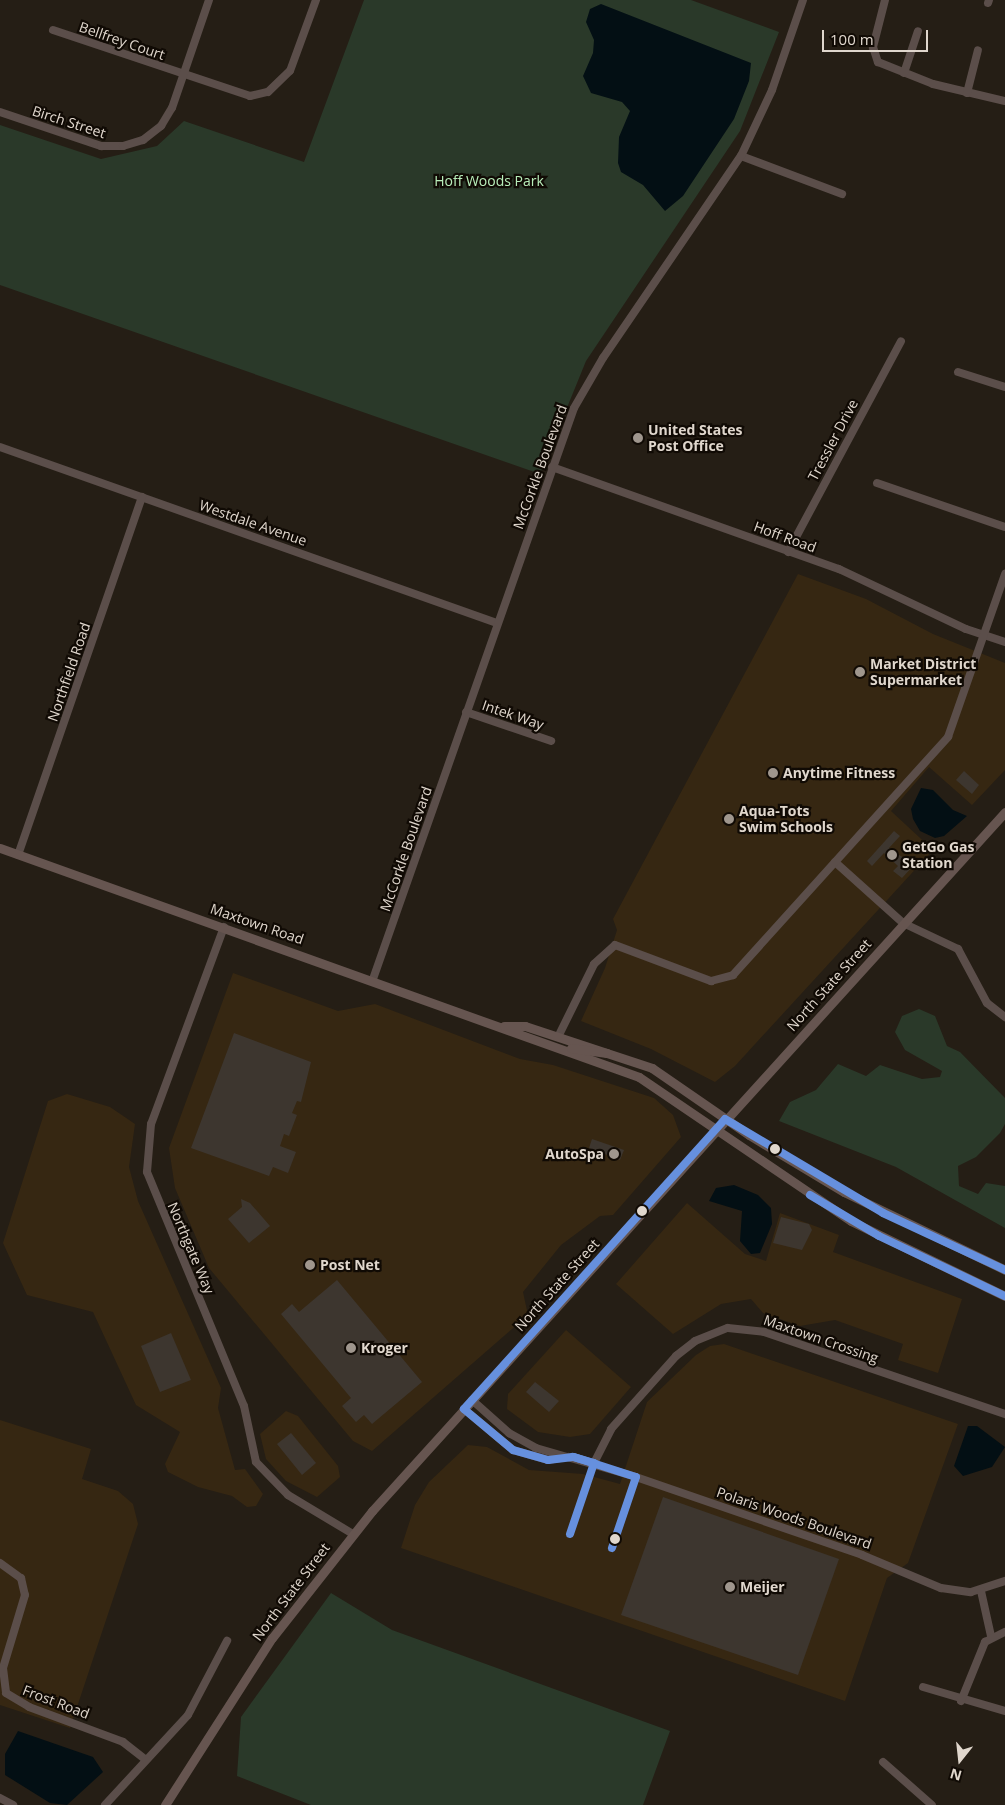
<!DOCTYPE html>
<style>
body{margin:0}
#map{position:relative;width:1005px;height:1805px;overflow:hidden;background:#251e15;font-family:"Open Sans",sans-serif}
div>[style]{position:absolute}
.built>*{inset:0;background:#362712}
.green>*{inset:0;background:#2a3929}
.water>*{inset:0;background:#030f14}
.building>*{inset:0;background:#3d362f}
.minor>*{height:8px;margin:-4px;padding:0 4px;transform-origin:4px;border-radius:4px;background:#5b4e4a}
.major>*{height:9px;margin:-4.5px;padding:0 4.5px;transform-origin:4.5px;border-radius:4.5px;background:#665550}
.bus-1>*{height:8px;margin:-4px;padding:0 4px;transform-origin:4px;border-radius:4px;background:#6690de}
.dots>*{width:14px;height:14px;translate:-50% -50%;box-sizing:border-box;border:2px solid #100a04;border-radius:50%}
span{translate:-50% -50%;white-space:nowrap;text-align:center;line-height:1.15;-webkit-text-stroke:4.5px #100a04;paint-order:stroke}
.street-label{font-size:14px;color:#e0d7cd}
.park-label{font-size:14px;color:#b8eeba}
.poi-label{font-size:14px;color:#e0d7cd;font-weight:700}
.left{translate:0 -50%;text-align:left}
.right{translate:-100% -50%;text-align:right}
.north{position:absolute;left:935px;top:1735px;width:50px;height:50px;-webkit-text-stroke:4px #100a04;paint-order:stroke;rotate:196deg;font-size:14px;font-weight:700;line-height:20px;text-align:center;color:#e0d7cd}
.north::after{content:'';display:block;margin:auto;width:18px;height:22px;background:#e0d7cd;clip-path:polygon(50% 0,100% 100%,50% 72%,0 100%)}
.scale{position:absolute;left:822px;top:30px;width:106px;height:22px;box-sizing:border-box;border:2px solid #e0d7cd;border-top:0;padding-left:6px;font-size:15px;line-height:18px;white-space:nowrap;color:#e0d7cd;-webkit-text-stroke:4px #100a04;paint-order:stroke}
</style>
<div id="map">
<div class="built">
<i style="clip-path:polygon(798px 574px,866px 599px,933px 634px,1005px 663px,1005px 770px,972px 805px,929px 767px,891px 811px,933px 850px,735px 1066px,715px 1082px,651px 1049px,581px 1021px,605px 968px,617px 930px,613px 919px)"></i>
<i style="clip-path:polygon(233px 973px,338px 1011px,375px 1004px,520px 1059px,553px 1065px,654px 1098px,673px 1115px,681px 1137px,613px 1215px,600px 1216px,561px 1245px,523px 1292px,528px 1315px,372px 1451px,353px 1441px,209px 1268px,175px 1188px,169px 1148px)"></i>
<i style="clip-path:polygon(67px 1094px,110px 1107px,135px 1124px,129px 1167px,138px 1201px,221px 1388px,218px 1408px,235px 1470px,245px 1469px,263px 1494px,256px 1506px,247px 1507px,232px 1496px,198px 1487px,168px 1472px,165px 1464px,180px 1432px,136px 1405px,93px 1312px,27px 1295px,3px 1243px,48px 1101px)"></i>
<i style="clip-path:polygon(687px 1203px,745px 1254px,766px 1261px,780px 1213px,839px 1235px,833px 1252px,962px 1299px,938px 1373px,898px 1360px,903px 1344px,835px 1320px,800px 1326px,763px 1313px,751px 1299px,721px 1304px,673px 1334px,616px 1284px)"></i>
<i style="clip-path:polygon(566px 1330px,631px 1387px,590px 1434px,570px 1437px,538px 1432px,507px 1409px,508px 1394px)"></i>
<i style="clip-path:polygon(724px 1344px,958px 1424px,908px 1563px,887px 1578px,845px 1701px,401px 1548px,415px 1505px,429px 1482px,468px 1445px,487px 1447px,529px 1470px,583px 1474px,620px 1484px,647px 1402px,696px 1355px,710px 1346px)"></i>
<i style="clip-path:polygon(286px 1411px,298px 1416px,338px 1466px,340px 1477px,317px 1497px,286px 1481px,266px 1459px,260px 1434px)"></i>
<i style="clip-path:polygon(0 1420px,91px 1449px,82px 1479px,118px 1491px,133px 1504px,138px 1524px,70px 1728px,0 1705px)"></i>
</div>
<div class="green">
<i style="clip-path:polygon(364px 0,691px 0,779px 32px,740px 131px,586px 361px,540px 474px,0 285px,0 125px,101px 159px,157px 146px,184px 121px,304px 162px)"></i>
<i style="clip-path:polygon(919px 1009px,935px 1016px,947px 1046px,960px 1052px,1005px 1098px,1005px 1124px,1000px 1133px,976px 1157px,958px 1166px,959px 1186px,978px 1194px,986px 1183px,1005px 1186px,1005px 1228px,896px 1167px,779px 1121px,790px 1102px,816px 1090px,838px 1064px,866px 1076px,880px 1065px,922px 1079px,940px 1077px,942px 1071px,905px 1050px,895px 1032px,902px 1016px)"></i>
<i style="clip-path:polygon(331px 1593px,392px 1630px,670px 1731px,643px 1805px,311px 1805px,237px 1776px,241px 1717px)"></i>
</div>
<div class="water">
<i style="clip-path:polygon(601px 4px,751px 63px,749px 81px,734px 119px,683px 196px,665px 211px,643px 185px,621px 172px,618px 163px,619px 137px,630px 111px,622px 102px,591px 93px,583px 76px,593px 53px,594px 40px,586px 22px,590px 9px)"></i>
<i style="clip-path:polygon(921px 788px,933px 790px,953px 810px,967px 816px,944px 836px,935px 838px,920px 831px,913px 819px,911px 809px)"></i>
<i style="clip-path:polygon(734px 1185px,758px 1195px,771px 1208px,772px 1224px,760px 1253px,751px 1254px,740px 1241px,742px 1211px,709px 1201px,716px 1188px)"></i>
<i style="clip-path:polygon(968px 1426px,977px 1426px,1005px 1447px,992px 1467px,963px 1476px,954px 1466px)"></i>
<i style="clip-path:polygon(18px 1731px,93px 1757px,103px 1772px,67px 1805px,50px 1803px,5px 1775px,5px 1754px)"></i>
</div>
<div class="building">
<i style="clip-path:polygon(964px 771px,979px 785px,972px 794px,956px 780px)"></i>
<i style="clip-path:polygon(894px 831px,900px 836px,889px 848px,914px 865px,902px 878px,893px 871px,898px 866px,884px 853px,872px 866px,867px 861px)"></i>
<i style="clip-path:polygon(234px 1033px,311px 1062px,301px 1102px,297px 1101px,292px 1113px,297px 1115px,289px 1136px,284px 1134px,280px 1146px,296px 1152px,288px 1173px,273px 1167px,269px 1176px,191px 1148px)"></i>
<i style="clip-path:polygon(592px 1139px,624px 1150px,620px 1160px,589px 1148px)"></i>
<i style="clip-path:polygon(241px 1199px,250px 1203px,270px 1226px,249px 1243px,228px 1219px,242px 1207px)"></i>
<i style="clip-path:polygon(781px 1217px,809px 1224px,812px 1230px,802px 1250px,773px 1243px)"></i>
<i style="clip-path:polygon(337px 1280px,422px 1382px,372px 1424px,364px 1415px,356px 1422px,342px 1406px,351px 1398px,281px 1314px,292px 1304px,299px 1312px)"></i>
<i style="clip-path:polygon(171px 1333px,191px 1380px,160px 1392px,141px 1346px)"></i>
<i style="clip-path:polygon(535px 1382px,559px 1401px,549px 1412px,526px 1392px)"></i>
<i style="clip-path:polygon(291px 1433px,316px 1463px,302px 1475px,277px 1444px)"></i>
<i style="clip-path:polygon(663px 1497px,839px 1559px,798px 1675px,621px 1615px)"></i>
</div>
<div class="minor">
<i style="left:885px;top:0;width:49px;rotate:104.3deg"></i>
<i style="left:873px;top:47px;width:16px;rotate:72deg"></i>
<i style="left:878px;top:62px;width:59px;rotate:21.8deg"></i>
<i style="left:933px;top:84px;width:74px;rotate:13.3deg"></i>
<i style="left:988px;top:3px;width:3px;rotate:-72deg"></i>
<i style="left:53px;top:30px;width:208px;rotate:18.5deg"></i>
<i style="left:250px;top:96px;width:18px;rotate:-13deg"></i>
<i style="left:268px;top:92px;width:30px;rotate:-44deg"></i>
<i style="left:290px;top:71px;width:76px;rotate:-69.9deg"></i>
<i style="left:904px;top:73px;width:44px;rotate:-71.6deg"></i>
<i style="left:967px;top:93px;width:44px;rotate:-75.7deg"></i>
<i style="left:0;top:112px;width:107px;rotate:18.6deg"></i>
<i style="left:101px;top:146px;width:22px"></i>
<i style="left:123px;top:146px;width:21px;rotate:-17deg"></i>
<i style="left:143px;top:140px;width:23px;rotate:-38deg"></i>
<i style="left:161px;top:126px;width:21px;rotate:-59deg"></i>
<i style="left:172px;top:108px;width:114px;rotate:-71.1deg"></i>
<i style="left:741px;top:156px;width:108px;rotate:20.6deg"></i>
<i style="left:958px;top:372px;width:49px;rotate:17.7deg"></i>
<i style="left:0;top:447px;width:527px;rotate:19.5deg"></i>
<i style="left:552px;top:467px;width:305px;rotate:19.6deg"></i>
<i style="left:839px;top:569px;width:140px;rotate:25.3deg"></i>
<i style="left:966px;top:629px;width:41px;rotate:18.4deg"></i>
<i style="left:877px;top:483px;width:135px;rotate:19deg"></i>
<i style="left:788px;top:552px;width:239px;rotate:-61.8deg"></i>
<i style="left:466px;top:712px;width:90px;rotate:18.8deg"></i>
<i style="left:18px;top:855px;width:379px;rotate:-70.9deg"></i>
<i style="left:835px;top:862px;width:91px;rotate:41.9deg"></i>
<i style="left:903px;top:923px;width:61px;rotate:25.3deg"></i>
<i style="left:958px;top:949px;width:61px;rotate:61.8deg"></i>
<i style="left:987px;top:1003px;width:23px;rotate:38deg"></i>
<i style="left:224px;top:927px;width:210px;rotate:110.3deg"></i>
<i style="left:151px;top:1124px;width:48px;rotate:94.8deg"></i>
<i style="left:147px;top:1172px;width:253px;rotate:67.5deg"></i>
<i style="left:244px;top:1406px;width:57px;rotate:77.9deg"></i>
<i style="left:256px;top:1462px;width:46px;rotate:45.9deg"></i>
<i style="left:288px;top:1495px;width:76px;rotate:31deg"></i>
<i style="left:373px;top:979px;width:605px;rotate:-70.61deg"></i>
<i style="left:574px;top:408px;width:58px;rotate:-59.9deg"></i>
<i style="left:603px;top:358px;width:245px;rotate:-55.7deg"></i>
<i style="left:741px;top:156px;width:73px;rotate:-64.8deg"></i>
<i style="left:772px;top:90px;width:95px;rotate:-71deg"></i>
<i style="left:558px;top:1037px;width:81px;rotate:-63.7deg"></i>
<i style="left:594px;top:964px;width:28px;rotate:-42deg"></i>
<i style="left:615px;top:945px;width:103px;rotate:20.6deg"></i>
<i style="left:711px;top:981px;width:23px;rotate:-15deg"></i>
<i style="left:733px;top:975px;width:321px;rotate:-47.9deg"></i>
<i style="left:948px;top:737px;width:173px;rotate:-70.7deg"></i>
<i style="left:472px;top:1400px;width:50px;rotate:41.7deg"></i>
<i style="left:509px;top:1433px;width:31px;rotate:29deg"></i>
<i style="left:536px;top:1448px;width:101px;rotate:16.1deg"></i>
<i style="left:633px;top:1476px;width:242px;rotate:19deg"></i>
<i style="left:862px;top:1555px;width:86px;rotate:22.7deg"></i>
<i style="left:941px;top:1588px;width:30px;rotate:8deg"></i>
<i style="left:971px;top:1592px;width:36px;rotate:-18deg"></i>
<i style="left:464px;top:1409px;width:64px;rotate:39.9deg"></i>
<i style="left:513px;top:1450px;width:36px;rotate:16deg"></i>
<i style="left:548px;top:1460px;width:20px;rotate:-9deg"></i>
<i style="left:594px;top:1463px;width:38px;rotate:-63deg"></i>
<i style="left:611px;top:1429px;width:98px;rotate:-48.3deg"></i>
<i style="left:676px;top:1356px;width:24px;rotate:-38deg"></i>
<i style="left:695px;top:1341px;width:35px;rotate:-22deg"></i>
<i style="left:728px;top:1328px;width:36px;rotate:6deg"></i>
<i style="left:764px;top:1332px;width:255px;rotate:18.8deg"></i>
<i style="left:0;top:1563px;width:26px;rotate:36deg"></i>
<i style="left:21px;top:1578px;width:17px;rotate:77deg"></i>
<i style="left:25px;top:1595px;width:76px;rotate:106.8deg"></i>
<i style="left:3px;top:1668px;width:25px;rotate:83deg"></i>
<i style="left:6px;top:1693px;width:27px;rotate:31deg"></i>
<i style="left:29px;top:1707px;width:100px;rotate:20.4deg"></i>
<i style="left:123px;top:1742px;width:29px;rotate:38deg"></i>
<i style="left:981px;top:1591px;width:46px;rotate:77.5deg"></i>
<i style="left:923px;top:1687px;width:85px;rotate:16.3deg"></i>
<i style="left:961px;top:1701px;width:64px;rotate:-67.9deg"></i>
<i style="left:985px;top:1642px;width:22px;rotate:-27deg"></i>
<i style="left:883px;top:1762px;width:65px;rotate:41.3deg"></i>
<i style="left:0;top:1798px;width:15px;rotate:28deg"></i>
<i style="left:105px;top:1805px;width:122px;rotate:-47.3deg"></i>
<i style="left:188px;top:1715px;width:84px;rotate:-62.2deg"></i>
</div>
<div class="major">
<i style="left:0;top:848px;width:679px;rotate:19.72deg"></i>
<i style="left:639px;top:1077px;width:256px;rotate:34.2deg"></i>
<i style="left:851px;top:1221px;width:171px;rotate:26deg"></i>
<i style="left:504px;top:1026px;width:21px"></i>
<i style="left:525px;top:1026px;width:134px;rotate:18.3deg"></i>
<i style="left:652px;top:1068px;width:118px;rotate:34.6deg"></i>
<i style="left:749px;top:1135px;width:111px;rotate:31deg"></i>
<i style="left:844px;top:1192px;width:179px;rotate:25.8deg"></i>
<i style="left:571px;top:1048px;width:36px;rotate:8deg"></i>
<i style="left:165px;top:1805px;width:198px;rotate:-57.4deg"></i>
<i style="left:272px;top:1638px;width:162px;rotate:-51.8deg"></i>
<i style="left:372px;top:1511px;width:943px;rotate:-47.84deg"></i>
</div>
<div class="bus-1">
<i style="left:810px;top:1195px;width:80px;rotate:30.7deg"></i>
<i style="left:879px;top:1236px;width:140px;rotate:25.5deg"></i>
<i style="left:574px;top:1457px;width:65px;rotate:17.9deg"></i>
<i style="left:636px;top:1477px;width:75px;rotate:108.7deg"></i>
<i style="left:594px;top:1463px;width:22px;rotate:-164deg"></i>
<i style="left:573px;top:1457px;width:25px;rotate:173deg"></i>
<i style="left:548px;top:1460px;width:36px;rotate:-164deg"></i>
<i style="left:513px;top:1450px;width:64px;rotate:-140.1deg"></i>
<i style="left:464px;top:1409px;width:390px;rotate:-48deg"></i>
<i style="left:725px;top:1119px;width:184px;rotate:30.7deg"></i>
<i style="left:883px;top:1213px;width:135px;rotate:25deg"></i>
<i style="left:570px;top:1534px;width:75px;rotate:-71.3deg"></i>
</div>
<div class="dots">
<i style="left:638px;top:438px;background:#9f968d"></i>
<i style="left:860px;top:672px;background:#9f968d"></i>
<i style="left:773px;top:773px;background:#9f968d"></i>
<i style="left:729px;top:819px;background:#9f968d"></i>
<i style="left:892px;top:855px;background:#9f968d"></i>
<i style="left:775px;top:1149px;background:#e0d7cd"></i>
<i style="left:614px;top:1154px;background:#9f968d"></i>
<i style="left:642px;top:1211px;background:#e0d7cd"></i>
<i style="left:310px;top:1265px;background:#9f968d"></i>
<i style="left:351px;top:1348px;background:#9f968d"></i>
<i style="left:615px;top:1539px;background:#e0d7cd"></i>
<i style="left:730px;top:1587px;background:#9f968d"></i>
</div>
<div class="street-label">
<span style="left:122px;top:41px;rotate:19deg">Bellfrey Court</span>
<span style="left:69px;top:122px;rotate:18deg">Birch Street</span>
<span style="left:833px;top:440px;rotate:-62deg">Tressler Drive</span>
<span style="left:540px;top:467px;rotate:-70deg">McCorkle Boulevard</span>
<span style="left:253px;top:523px;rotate:19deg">Westdale Avenue</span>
<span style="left:785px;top:537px;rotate:20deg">Hoff Road</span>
<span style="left:69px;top:672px;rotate:-71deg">Northfield Road</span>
<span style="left:513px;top:715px;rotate:19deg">Intek Way</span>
<span style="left:406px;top:849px;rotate:-71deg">McCorkle Boulevard</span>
<span style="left:257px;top:924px;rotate:19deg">Maxtown Road</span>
<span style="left:829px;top:985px;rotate:-48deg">North State Street</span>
<span style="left:191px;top:1248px;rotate:67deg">Northgate Way</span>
<span style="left:557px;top:1285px;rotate:-48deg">North State Street</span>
<span style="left:821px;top:1339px;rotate:19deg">Maxtown Crossing</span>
<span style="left:794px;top:1518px;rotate:19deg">Polaris Woods Boulevard</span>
<span style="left:291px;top:1592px;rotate:-53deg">North State Street</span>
<span style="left:56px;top:1702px;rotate:21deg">Frost Road</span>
</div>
<div class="park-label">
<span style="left:489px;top:181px">Hoff Woods Park</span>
</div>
<div class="poi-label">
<span class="left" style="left:648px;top:438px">United States<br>Post Office</span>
<span class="left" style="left:870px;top:672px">Market District<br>Supermarket</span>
<span class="left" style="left:783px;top:773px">Anytime Fitness</span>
<span class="left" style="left:739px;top:819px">Aqua-Tots<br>Swim Schools</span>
<span class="left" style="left:902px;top:855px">GetGo Gas<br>Station</span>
<span class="right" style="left:604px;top:1154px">AutoSpa</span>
<span class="left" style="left:320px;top:1265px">Post Net</span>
<span class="left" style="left:361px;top:1348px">Kroger</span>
<span class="left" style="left:740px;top:1587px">Meijer</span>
</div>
<div class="north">N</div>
<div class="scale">100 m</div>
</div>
